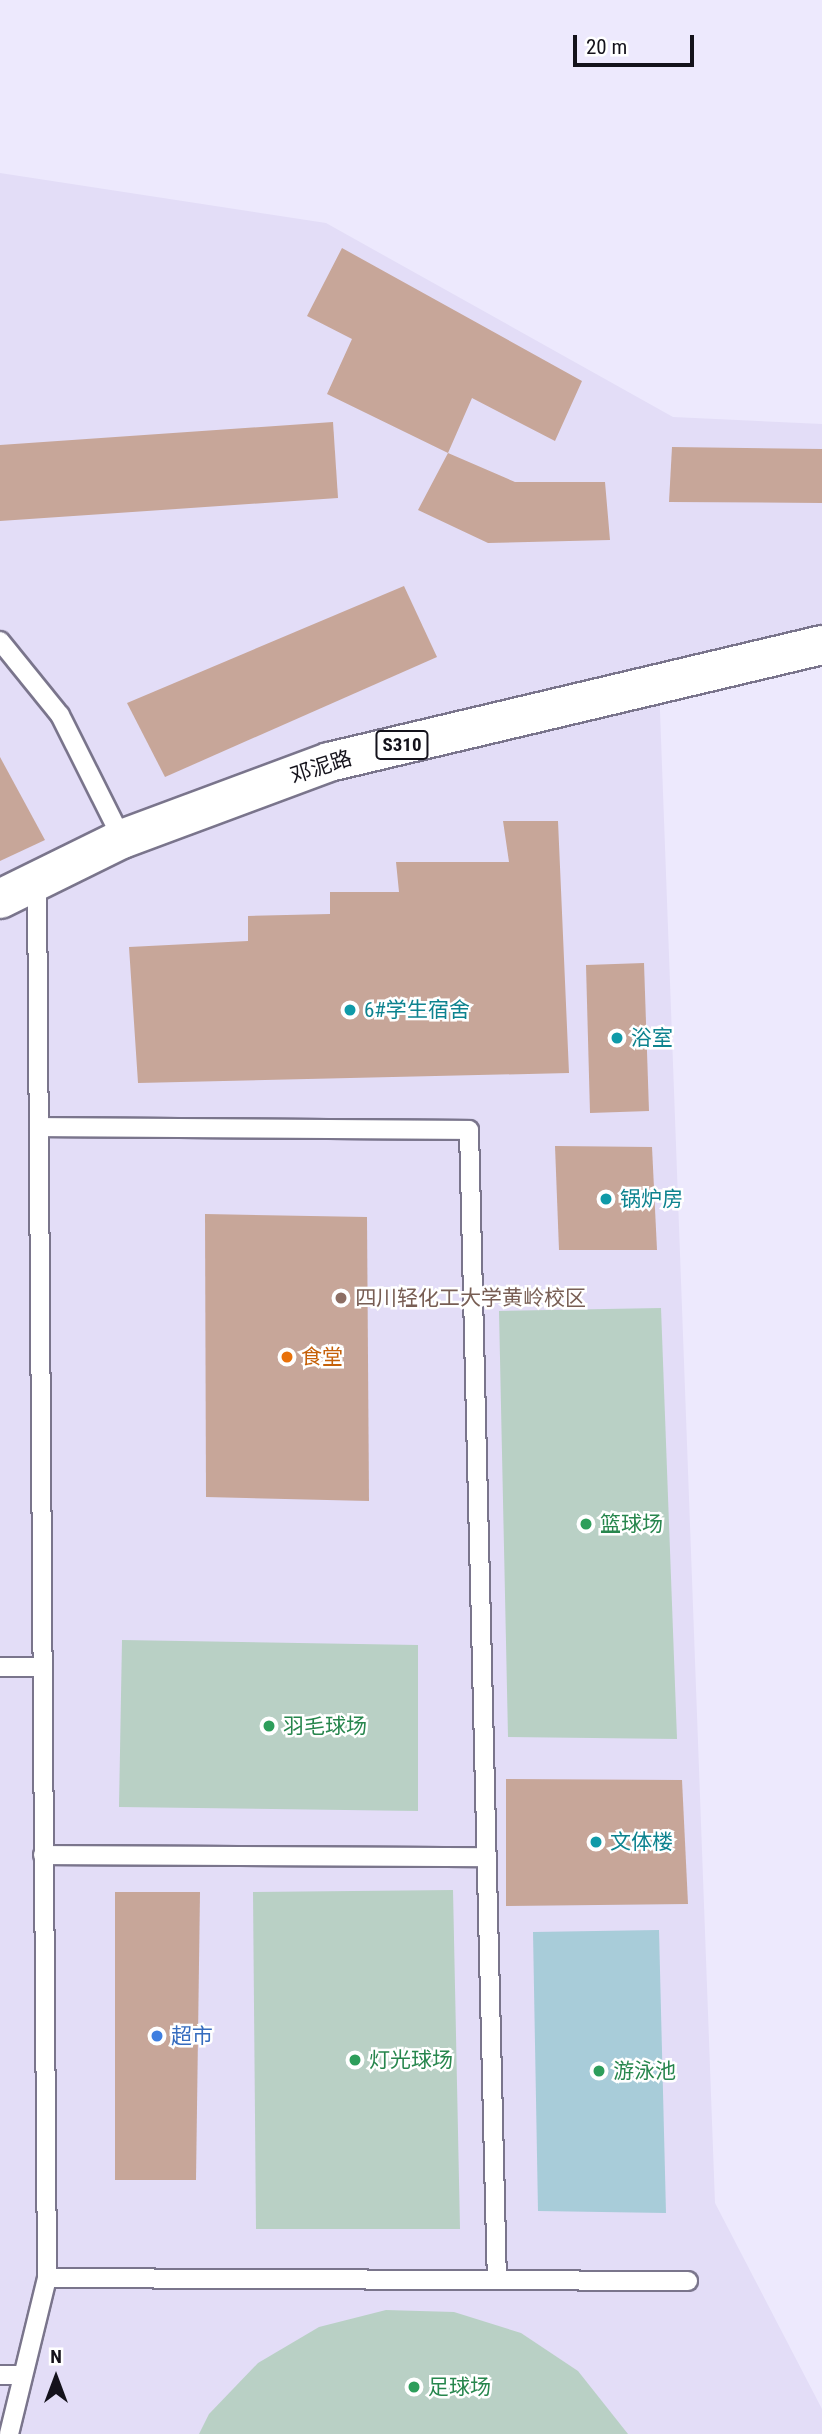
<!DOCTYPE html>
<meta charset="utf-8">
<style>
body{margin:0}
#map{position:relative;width:822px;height:2434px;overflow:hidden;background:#ede9fd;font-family:"Roboto Condensed","Noto Sans SC",sans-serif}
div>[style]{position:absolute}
.built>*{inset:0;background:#e3ddf7}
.green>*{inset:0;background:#b9d0c5}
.water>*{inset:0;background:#a8ccd9}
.building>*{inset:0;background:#c7a699}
.roads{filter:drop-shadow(2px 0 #7a758c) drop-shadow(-2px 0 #7a758c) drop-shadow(0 2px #7a758c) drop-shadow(0 -2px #7a758c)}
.lane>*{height:18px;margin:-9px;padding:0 9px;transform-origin:9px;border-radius:9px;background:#fff}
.primary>*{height:38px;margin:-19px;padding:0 19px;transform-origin:19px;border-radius:19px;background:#fff}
.dots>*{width:19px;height:19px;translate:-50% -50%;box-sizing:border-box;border:4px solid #fff;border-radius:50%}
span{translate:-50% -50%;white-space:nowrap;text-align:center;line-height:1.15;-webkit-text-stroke:5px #fff;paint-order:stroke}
.shield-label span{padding:2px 5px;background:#fff;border:2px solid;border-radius:5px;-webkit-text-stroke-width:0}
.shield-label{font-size:19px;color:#14121b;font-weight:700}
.street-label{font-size:21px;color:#14121b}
.culture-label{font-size:21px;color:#0d838f}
.left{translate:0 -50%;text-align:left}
.education-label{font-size:21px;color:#785e54}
.food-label{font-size:21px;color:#c56008}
.leisure-label{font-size:21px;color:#27864d}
.shop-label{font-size:21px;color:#366cbe}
.north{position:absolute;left:21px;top:2343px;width:70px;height:70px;-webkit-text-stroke:5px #fff;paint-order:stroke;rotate:0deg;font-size:19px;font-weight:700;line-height:28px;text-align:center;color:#14121b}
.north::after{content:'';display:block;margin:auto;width:24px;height:32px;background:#14121b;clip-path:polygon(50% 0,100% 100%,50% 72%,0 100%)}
.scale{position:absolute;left:573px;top:35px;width:121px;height:32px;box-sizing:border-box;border:4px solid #14121b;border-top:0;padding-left:9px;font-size:21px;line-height:24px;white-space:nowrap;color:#14121b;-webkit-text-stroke:5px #fff;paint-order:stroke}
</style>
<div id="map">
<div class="built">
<i style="clip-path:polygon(0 173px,326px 223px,673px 417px,822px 424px,822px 645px,659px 684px,715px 2203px,822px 2409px,822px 2434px,0 2434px)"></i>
</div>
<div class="green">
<i style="clip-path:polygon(661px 1308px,677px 1739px,508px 1737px,499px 1311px)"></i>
<i style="clip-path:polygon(122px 1640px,418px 1645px,418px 1811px,119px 1807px)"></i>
<i style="clip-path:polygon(453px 1890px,460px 2229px,256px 2229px,253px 1892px)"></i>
<i style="clip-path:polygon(386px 2310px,454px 2312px,521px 2333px,578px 2371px,628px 2434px,199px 2434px,209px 2414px,258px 2363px,319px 2327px)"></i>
</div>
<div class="water">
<i style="clip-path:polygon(659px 1930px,666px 2213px,538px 2211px,533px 1932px)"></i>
</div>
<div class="building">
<i style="clip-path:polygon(342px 248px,582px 381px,555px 441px,472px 398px,448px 453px,327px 394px,352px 339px,307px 316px)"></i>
<i style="clip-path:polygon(333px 422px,338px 498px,0 521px,0 445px)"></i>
<i style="clip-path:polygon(672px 447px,822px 449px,822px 503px,669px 502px)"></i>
<i style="clip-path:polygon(448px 453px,515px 482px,605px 482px,610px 540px,488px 543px,418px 510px)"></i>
<i style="clip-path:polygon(404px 586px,437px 657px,165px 777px,127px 703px)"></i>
<i style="clip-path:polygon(0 757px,45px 840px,0 861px)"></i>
<i style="clip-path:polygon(503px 821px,558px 821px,569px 1073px,138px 1083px,129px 947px,248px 941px,248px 916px,330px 914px,330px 892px,399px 892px,396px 862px,509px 862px)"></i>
<i style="clip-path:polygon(644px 963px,649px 1111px,590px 1113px,586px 965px)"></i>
<i style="clip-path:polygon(555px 1146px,652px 1147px,657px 1250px,559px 1250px)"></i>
<i style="clip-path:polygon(205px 1214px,367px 1217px,369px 1501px,206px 1497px)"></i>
<i style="clip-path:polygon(506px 1779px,682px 1780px,688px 1904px,506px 1906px)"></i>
<i style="clip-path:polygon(115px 1892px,200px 1892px,196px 2180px,115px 2180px)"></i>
</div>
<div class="roads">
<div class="lane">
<i style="left:0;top:641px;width:95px;rotate:51deg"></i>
<i style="left:60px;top:715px;width:139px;rotate:63.4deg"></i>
<i style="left:37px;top:881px;width:1397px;rotate:89.59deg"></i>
<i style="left:47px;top:2278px;width:641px;rotate:0.27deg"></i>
<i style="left:39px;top:1127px;width:430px;rotate:0.4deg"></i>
<i style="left:469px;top:1130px;width:1150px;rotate:88.61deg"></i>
<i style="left:0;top:1667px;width:41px"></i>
<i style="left:43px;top:1855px;width:444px;rotate:0.3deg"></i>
<i style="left:0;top:2375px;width:23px"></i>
<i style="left:9px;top:2434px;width:161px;rotate:-76.3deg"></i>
</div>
<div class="primary">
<i style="left:0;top:899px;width:136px;rotate:-26.2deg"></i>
<i style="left:122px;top:839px;width:221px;rotate:-20.4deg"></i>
<i style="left:329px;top:762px;width:507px;rotate:-13.35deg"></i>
</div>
</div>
<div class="dots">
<i style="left:350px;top:1010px;background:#0f9aa8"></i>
<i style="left:617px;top:1038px;background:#0f9aa8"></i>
<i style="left:606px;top:1199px;background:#0f9aa8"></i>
<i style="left:341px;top:1298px;background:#8d6e63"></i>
<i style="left:287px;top:1357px;background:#e8710a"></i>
<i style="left:586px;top:1524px;background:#2e9e5b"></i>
<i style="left:269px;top:1726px;background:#2e9e5b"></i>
<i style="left:596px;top:1842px;background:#0f9aa8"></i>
<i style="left:157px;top:2036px;background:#3f7fe0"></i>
<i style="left:355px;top:2060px;background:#2e9e5b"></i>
<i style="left:599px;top:2071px;background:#2e9e5b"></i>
<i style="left:414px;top:2387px;background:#2e9e5b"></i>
</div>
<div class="shield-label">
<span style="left:402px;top:745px">S310</span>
</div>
<div class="street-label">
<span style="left:321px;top:767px;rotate:-18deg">邓泥路</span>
</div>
<div class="culture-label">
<span class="left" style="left:364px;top:1010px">6#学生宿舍</span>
<span class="left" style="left:631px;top:1038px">浴室</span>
<span class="left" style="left:620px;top:1199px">锅炉房</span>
<span class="left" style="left:610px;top:1842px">文体楼</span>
</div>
<div class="education-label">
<span class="left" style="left:355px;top:1298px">四川轻化工大学黄岭校区</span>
</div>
<div class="food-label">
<span class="left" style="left:301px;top:1357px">食堂</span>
</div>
<div class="leisure-label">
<span class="left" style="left:600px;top:1524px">篮球场</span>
<span class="left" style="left:283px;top:1726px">羽毛球场</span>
<span class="left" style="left:369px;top:2060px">灯光球场</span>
<span class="left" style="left:613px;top:2071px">游泳池</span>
<span class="left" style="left:428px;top:2387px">足球场</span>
</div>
<div class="shop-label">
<span class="left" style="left:171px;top:2036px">超市</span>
</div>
<div class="north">N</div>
<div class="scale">20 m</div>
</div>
